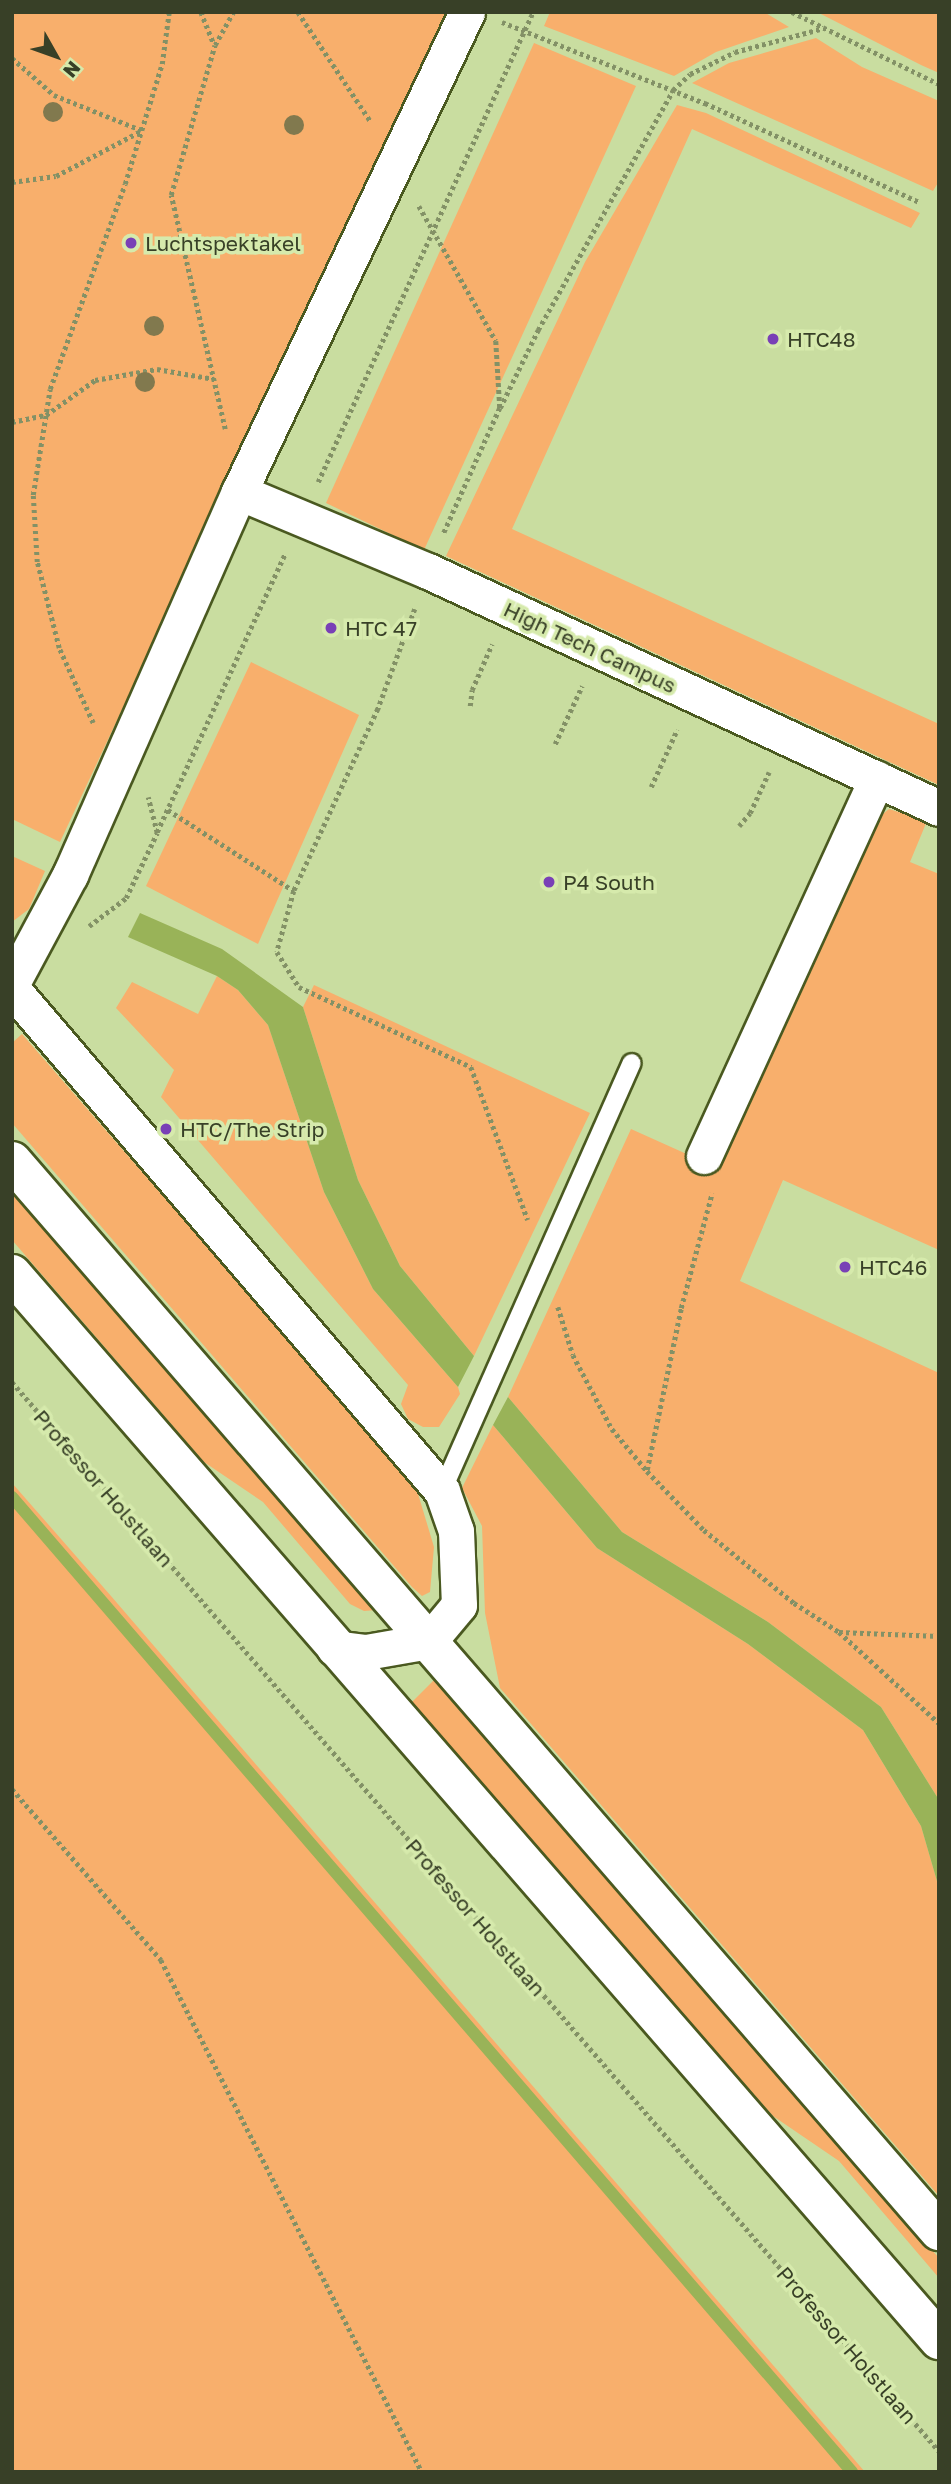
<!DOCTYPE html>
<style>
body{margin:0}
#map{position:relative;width:951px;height:2484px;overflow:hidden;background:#c9dda0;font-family:"Golos Text",sans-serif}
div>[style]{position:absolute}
.green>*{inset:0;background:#f8af6c}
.water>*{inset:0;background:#99b358}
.stream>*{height:12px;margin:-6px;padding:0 6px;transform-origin:6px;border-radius:6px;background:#99b358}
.path>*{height:4.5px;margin-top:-2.25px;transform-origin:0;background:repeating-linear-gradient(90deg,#839166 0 3.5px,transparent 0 7px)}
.roads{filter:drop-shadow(2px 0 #4a5920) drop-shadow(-2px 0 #4a5920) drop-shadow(0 2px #4a5920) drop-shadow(0 -2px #4a5920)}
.lane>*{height:18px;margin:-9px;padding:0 9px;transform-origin:9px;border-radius:9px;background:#fff}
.street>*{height:35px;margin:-17.5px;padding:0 17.5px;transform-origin:17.5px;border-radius:17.5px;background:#fff}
.secondary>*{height:38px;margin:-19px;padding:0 19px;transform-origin:19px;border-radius:19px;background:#fff}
.trees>*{width:20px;height:20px;margin:-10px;border-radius:50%;background:#81794e}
.dots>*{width:19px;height:19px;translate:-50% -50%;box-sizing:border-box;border:4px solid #d6eaac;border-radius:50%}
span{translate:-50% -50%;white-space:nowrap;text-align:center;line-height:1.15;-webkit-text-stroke:7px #d6eaac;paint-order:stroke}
.poi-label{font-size:21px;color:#384027}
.left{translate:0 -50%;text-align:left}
.street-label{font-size:21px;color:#384027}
.frame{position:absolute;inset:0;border:14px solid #384027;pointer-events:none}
.north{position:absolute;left:21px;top:21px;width:70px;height:70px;-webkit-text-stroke:5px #d6eaac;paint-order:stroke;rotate:130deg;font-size:19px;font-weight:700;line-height:28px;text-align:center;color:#384027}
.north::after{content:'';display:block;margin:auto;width:24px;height:32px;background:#384027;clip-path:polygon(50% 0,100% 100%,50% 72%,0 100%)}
</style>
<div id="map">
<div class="green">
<i style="clip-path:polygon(12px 12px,449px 12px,60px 842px,12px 819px)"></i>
<i style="clip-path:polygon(550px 12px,764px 12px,789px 27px,716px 52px,674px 76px,544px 26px)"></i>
<i style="clip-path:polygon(817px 12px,939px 12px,939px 73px,921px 65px)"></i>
<i style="clip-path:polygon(816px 38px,862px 67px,939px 101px,939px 181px,933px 191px,692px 83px,729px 63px)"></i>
<i style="clip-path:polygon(534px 43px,636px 86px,424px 550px,326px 503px)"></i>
<i style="clip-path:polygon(677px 105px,706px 113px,920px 213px,911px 228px,692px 129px,512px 529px,939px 724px,939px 785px,446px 556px,585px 262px)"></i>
<i style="clip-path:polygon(251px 662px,359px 715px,258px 944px,146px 886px)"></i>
<i style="clip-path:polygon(889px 809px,927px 821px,910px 862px,939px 874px,939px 1250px,783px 1180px,740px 1281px,939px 1373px,939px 1800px,881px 1707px,768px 1622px,622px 1532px,508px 1397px,631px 1129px,720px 1169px,738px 1115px,867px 827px)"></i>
<i style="clip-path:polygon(12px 856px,45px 871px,29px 909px,12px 922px)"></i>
<i style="clip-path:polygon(217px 976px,238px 990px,268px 1025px,324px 1192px,373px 1289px,458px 1387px,460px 1394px,439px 1427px,423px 1427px,408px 1419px,401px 1404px,408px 1385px,161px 1097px,174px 1070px,116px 1008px,132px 982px,198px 1014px)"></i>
<i style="clip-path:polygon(314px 985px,590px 1113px,474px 1356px,400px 1266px,358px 1180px,303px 1007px)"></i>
<i style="clip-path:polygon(22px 1034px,416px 1487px,434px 1547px,430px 1592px,422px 1596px,412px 1587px,12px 1123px,12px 1043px)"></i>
<i style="clip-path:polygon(12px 1192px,377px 1610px,364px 1611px,350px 1604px,263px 1502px,204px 1462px,12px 1240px)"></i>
<i style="clip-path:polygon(493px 1425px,597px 1548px,748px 1644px,863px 1730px,921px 1826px,939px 1888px,939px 2196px,500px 1688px,485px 1613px,482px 1526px,462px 1488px)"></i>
<i style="clip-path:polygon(12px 1483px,111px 1596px,865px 2472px,12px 2472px)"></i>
<i style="clip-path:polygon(436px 1678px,939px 2258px,939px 2278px,839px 2161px,773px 2116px,410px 1704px)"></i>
</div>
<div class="water">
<i style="clip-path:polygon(140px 913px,222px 949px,303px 1007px,358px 1180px,400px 1266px,474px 1356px,458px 1387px,373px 1289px,324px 1192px,268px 1025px,238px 990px,217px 976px,128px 937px)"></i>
<i style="clip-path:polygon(508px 1397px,622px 1532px,768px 1622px,881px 1707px,939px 1800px,939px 1888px,921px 1826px,863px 1730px,748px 1644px,597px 1548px,493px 1425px)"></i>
</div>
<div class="stream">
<i style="left:12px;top:1497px;width:1287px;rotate:49.25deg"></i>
</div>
<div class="path">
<i style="left:201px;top:12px;width:35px;rotate:68deg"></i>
<i style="left:298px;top:12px;width:132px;rotate:56.4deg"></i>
<i style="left:792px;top:12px;width:164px;rotate:26.1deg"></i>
<i style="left:502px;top:22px;width:219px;rotate:21.8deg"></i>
<i style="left:705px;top:103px;width:236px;rotate:24.8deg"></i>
<i style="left:12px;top:58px;width:56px;rotate:41.4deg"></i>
<i style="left:54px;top:95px;width:94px;rotate:21.9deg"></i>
<i style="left:12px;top:182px;width:44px;rotate:-7.8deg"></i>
<i style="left:56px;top:176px;width:96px;rotate:-27.9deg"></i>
<i style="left:419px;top:206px;width:155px;rotate:60.3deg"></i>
<i style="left:496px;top:341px;width:67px;rotate:86.6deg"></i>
<i style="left:500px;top:408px;width:139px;rotate:114.2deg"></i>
<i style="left:500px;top:408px;width:87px;rotate:-64deg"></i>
<i style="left:538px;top:330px;width:275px;rotate:-60.6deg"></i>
<i style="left:673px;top:90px;width:23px;rotate:-43deg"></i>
<i style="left:690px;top:74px;width:50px;rotate:-26.1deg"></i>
<i style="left:735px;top:52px;width:92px;rotate:-15.1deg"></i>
<i style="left:12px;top:422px;width:35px;rotate:-12deg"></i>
<i style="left:46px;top:415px;width:60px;rotate:-35.5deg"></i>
<i style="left:95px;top:380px;width:63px;rotate:-10.1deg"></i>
<i style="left:157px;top:369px;width:58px;rotate:10deg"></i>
<i style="left:225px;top:429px;width:240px;rotate:-103deg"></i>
<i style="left:171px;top:195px;width:156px;rotate:-73.7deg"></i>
<i style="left:215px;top:45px;width:38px;rotate:-61deg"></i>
<i style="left:318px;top:482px;width:517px;rotate:-65.42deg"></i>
<i style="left:415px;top:609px;width:107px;rotate:110.3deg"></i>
<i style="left:378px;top:709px;width:200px;rotate:114.8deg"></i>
<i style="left:294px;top:891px;width:63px;rotate:105.6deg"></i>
<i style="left:277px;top:952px;width:41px;rotate:57.8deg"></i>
<i style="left:299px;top:987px;width:190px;rotate:24.9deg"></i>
<i style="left:471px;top:1067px;width:163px;rotate:69.6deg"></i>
<i style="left:470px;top:706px;width:16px;rotate:-83deg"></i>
<i style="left:472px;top:690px;width:50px;rotate:-66.5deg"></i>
<i style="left:93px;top:723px;width:82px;rotate:-114.4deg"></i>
<i style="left:59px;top:648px;width:89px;rotate:-104.3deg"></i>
<i style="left:37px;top:562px;width:67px;rotate:-93.4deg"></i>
<i style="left:33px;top:495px;width:107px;rotate:-80.9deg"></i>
<i style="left:50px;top:389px;width:218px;rotate:-69.9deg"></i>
<i style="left:125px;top:184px;width:126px;rotate:-72.9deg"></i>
<i style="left:162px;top:64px;width:52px;rotate:-82.3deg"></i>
<i style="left:555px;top:744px;width:64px;rotate:-65deg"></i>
<i style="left:651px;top:787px;width:63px;rotate:-65.5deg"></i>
<i style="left:168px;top:810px;width:150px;rotate:32.7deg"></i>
<i style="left:739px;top:826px;width:17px;rotate:-50deg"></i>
<i style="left:750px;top:813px;width:45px;rotate:-65.1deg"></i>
<i style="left:157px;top:832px;width:306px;rotate:-65.3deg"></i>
<i style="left:89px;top:926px;width:46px;rotate:-37.1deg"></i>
<i style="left:126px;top:898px;width:72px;rotate:-64.5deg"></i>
<i style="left:157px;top:833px;width:37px;rotate:-104deg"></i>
<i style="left:558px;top:1307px;width:50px;rotate:72.6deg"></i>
<i style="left:573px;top:1355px;width:84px;rotate:62.2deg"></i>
<i style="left:612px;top:1429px;width:55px;rotate:50.2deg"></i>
<i style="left:647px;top:1471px;width:82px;rotate:46deg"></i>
<i style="left:704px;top:1530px;width:116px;rotate:39deg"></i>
<i style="left:794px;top:1603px;width:54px;rotate:32.8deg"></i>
<i style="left:839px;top:1632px;width:135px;rotate:42.3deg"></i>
<i style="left:12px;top:1382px;width:1415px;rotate:49.07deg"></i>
<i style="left:647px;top:1470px;width:166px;rotate:-78.1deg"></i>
<i style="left:681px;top:1308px;width:119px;rotate:-74.9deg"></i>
<i style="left:839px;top:1632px;width:100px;rotate:2.3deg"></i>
<i style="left:12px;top:1789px;width:227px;rotate:48.9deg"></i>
<i style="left:161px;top:1960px;width:575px;rotate:62.99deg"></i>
</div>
<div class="roads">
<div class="lane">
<i style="left:442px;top:1491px;width:468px;rotate:-66.1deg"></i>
</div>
<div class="street">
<i style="left:239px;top:492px;width:205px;rotate:22.7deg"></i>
<i style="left:428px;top:571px;width:563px;rotate:24.88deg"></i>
<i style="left:12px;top:983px;width:123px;rotate:-61.8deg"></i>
<i style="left:70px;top:875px;width:419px;rotate:-66.2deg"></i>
<i style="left:239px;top:492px;width:531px;rotate:-64.59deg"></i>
<i style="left:12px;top:989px;width:661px;rotate:49.42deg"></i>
<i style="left:442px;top:1491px;width:42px;rotate:70.7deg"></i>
<i style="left:456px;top:1531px;width:74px;rotate:87.7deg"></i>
<i style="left:459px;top:1605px;width:47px;rotate:129.8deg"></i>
<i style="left:429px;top:1641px;width:64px;rotate:170.1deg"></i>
<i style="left:366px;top:1652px;width:32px;rotate:-173deg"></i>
<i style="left:704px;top:1156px;width:415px;rotate:-65.4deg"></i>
</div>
<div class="secondary">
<i style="left:12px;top:1161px;width:1416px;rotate:49.1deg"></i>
<i style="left:12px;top:1274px;width:1413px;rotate:48.99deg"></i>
</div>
</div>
<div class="trees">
<i style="left:53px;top:112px"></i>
<i style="left:294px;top:125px"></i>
<i style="left:154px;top:326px"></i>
<i style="left:145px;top:382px"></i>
</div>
<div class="dots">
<i style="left:131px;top:243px;background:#7940b6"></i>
<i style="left:773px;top:339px;background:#7940b6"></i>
<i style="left:331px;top:628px;background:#7940b6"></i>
<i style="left:549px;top:882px;background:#7940b6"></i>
<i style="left:166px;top:1129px;background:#7940b6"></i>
<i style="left:845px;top:1267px;background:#7940b6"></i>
</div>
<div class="poi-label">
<span class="left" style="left:145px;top:243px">Luchtspektakel</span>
<span class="left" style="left:787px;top:339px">HTC48</span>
<span class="left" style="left:345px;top:628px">HTC 47</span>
<span class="left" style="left:563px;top:882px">P4 South</span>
<span class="left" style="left:180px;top:1129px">HTC/The Strip</span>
<span class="left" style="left:859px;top:1267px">HTC46</span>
</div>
<div class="street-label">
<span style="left:590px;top:647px;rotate:25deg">High Tech Campus</span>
<span style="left:104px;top:1488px;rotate:49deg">Professor Holstlaan</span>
<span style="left:476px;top:1917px;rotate:49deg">Professor Holstlaan</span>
<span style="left:847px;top:2345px;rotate:49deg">Professor Holstlaan</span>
</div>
<div class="frame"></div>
<div class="north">N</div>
</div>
